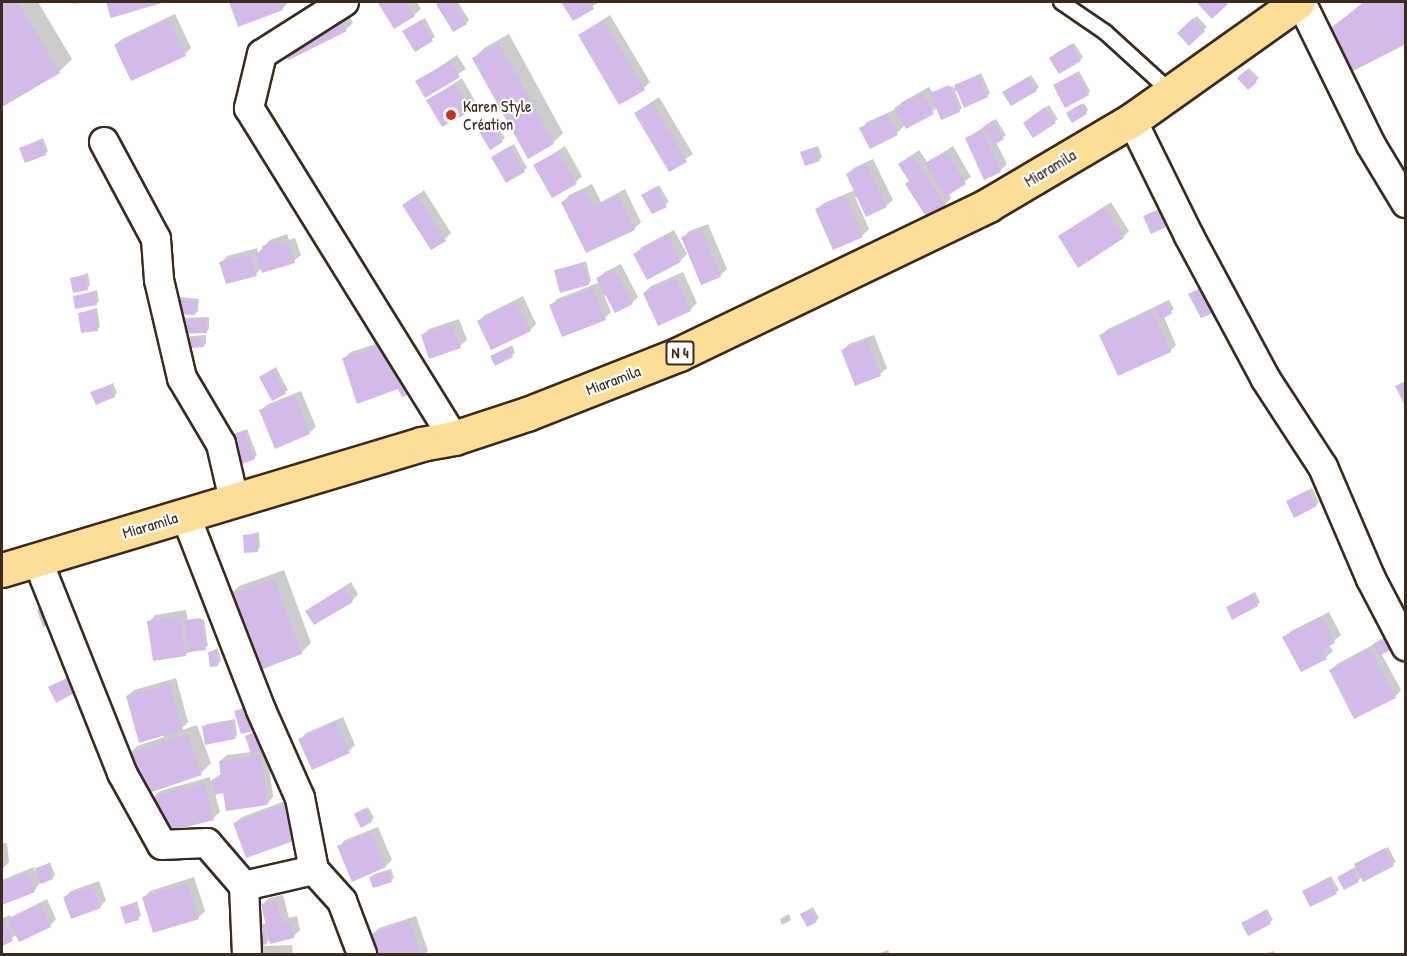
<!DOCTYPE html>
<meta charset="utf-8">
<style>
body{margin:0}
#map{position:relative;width:1407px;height:956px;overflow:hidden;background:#fff;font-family:"Patrick Hand",sans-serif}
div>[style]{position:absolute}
.shadow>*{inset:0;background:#0003}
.building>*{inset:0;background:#d4bae9}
.roads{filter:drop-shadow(2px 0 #3b2a1e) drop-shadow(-2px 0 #3b2a1e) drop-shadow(0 2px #3b2a1e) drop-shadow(0 -2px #3b2a1e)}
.lane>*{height:14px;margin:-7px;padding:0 7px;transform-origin:7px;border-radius:7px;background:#fff}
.street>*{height:28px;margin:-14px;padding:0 14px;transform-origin:14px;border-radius:14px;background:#fff}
.primary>*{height:33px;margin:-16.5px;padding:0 16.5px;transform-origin:16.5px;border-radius:16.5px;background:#fcde96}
.dots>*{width:16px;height:16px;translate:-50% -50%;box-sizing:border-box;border:3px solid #fff;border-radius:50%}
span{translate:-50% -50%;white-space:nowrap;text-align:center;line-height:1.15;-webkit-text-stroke:4.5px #fff;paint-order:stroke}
.shield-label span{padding:2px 4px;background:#fff;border:2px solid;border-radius:4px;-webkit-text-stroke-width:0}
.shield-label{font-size:15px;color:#3b2a1e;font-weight:700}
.poi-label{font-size:16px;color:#3b2a1e}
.left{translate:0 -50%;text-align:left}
.street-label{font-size:16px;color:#3b2a1e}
.frame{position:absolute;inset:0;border:3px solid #3b2a1e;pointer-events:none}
</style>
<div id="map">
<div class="shadow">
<i style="clip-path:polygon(2px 2px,38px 2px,72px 59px,59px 72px,2px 105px)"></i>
<i style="clip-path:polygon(73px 2px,88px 2px,73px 4px)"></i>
<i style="clip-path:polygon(108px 2px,162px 2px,112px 16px)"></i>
<i style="clip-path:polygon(230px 2px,289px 2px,282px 9px,239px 25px)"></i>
<i style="clip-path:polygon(382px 2px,417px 2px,421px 9px,414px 15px)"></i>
<i style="clip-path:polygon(441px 2px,458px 2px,469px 20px,466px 23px,438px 4px)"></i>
<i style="clip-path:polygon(563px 2px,599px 2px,573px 19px)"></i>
<i style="clip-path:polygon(1363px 2px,1406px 2px,1406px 42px,1330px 30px)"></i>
<i style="clip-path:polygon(347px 11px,353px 23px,346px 29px,290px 58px)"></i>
<i style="clip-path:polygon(175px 14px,191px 48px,185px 54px,115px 45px,122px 39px)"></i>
<i style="clip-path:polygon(610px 15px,650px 82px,644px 88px,580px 35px)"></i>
<i style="clip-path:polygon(1197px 16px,1207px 27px,1189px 43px,1179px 33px)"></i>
<i style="clip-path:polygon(425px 18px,435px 37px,415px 50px,407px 29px)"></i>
<i style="clip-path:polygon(509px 34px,563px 133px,553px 143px,528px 157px,474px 58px,484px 48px)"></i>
<i style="clip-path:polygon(1074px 43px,1083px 57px,1080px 60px,1053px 55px)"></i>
<i style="clip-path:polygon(457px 55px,466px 69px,425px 96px,417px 82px)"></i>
<i style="clip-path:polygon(1249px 68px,1259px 78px,1248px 88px,1239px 78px)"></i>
<i style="clip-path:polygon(1079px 71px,1090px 91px,1088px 94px,1058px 83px)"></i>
<i style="clip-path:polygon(981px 73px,990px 93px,987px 96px,955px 91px,962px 108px,959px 111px,938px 108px,905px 125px,897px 133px,861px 129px,867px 122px,894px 110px,902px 102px,929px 87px,933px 93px,953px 86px,953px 88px)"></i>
<i style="clip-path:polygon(1031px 75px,1039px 87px,1036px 90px,1007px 90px)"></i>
<i style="clip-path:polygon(462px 78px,476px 103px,470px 110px,428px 101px)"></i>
<i style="clip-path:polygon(659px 97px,693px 154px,669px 170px,636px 113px)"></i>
<i style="clip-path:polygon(1084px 103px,1088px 110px,1086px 113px,1071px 110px)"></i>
<i style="clip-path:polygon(1049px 105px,1058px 119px,1034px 136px,1028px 120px)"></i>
<i style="clip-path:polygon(996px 119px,1006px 135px,996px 142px,1007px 164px,1000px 171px,967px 138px)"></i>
<i style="clip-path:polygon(494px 121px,505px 138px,502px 141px,483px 127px)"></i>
<i style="clip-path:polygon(43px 138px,48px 151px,45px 154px,21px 148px)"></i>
<i style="clip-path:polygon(514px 144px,527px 168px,507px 181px,496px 155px)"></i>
<i style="clip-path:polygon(565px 146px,582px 176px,576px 182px,535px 166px)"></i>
<i style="clip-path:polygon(818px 146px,822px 157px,819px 160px,802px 153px)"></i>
<i style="clip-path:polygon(953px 146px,971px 177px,948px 193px,951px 198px,945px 205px,900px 164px,919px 150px,928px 163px)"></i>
<i style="clip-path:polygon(873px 159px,893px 200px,886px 206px,855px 197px,869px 229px,862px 236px,834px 248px,817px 209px,824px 203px,855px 190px,847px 174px,854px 168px)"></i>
<i style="clip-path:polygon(592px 184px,601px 202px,625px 189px,641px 222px,634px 229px,563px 202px,569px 195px)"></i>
<i style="clip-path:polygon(659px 185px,669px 202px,653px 212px,646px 193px)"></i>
<i style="clip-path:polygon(424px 190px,451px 233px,445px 239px,404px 205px)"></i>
<i style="clip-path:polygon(1111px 202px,1129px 231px,1123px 237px,1060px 236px)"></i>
<i style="clip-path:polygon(1161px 208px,1168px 223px,1165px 226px,1144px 217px)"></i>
<i style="clip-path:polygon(708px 224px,727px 269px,720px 276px,683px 238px,689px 231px)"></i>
<i style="clip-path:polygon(674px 230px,687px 254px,680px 261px,648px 278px,635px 254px,642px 247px)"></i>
<i style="clip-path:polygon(287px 234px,289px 240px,295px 238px,301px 255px,294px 261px,262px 268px,256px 274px,221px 263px,227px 256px,257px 248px,258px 253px,270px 240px)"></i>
<i style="clip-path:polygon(586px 261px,591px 281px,588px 284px,555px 271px)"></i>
<i style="clip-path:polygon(621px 264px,638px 297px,632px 303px,604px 295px,611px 312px,605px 318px,551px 305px,557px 299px,600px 282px,598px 279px,605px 272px)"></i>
<i style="clip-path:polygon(683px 272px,697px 303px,690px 310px,659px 324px,644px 293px,651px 286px)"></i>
<i style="clip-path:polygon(88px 273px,90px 285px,87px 288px,71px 279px)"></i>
<i style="clip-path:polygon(97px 290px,99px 301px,96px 304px,74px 297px)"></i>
<i style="clip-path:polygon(523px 296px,536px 324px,530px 330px,478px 321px,485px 315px)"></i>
<i style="clip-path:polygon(180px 297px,199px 299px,198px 311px,195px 314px,178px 300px)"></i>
<i style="clip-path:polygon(1169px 300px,1174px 309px,1164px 317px,1176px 345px,1170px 351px,1101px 335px,1108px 329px)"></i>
<i style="clip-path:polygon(97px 308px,100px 327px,97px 329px,79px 313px)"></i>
<i style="clip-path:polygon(209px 317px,209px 329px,206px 332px,178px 333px,180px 318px)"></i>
<i style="clip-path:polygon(459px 319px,467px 340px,460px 346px,422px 335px,429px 329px)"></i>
<i style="clip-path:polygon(206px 335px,206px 343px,204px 346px,182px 337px)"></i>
<i style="clip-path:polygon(874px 335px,887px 368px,880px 374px,843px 350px,849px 344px)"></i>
<i style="clip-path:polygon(397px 337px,398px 387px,344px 358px,351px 352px)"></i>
<i style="clip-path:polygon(512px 345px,515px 353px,512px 355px,492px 357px)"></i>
<i style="clip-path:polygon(276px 367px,288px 390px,285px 392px,261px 377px)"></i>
<i style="clip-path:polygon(113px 383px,117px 393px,114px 396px,92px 393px)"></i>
<i style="clip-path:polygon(301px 391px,316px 427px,309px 433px,261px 410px,268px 404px)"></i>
<i style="clip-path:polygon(247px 429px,257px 455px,254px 458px,228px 436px)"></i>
<i style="clip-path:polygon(1312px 488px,1319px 502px,1316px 505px,1291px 499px)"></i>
<i style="clip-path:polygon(259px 532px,260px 547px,258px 550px,244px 536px)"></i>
<i style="clip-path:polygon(284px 570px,311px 643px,301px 653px,229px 596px,239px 586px)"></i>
<i style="clip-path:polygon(351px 582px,358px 594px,352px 601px,307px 611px)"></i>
<i style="clip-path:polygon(1255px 592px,1260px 602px,1257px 605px,1231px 605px)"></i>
<i style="clip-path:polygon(186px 610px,188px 622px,204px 619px,208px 646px,185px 654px,149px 622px,155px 615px)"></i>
<i style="clip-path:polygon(1329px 612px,1341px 635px,1329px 645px,1333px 651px,1326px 657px,1301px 670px,1284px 638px,1291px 631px)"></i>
<i style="clip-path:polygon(1389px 636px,1394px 645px,1381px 653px,1401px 690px,1395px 697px,1330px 671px,1337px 664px)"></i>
<i style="clip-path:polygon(218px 648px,221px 661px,218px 664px,210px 652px)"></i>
<i style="clip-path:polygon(176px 678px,188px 722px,179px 731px,197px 725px,211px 763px,201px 773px,127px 756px,137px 746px,164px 737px,127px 696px,134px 690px)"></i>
<i style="clip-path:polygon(343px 717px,355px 745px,349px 751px,300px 740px,306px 733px)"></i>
<i style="clip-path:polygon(235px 719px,237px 735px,235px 738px,204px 726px,207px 724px)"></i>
<i style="clip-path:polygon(259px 730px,264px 746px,260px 751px,267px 750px,273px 797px,267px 804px,224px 792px,215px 793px,220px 812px,213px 818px,154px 797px,160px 791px,210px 777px,211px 781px,222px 773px,220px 761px,227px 755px,251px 752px,246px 736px)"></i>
<i style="clip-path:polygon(296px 797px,308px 830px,235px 823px,242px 817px)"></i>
<i style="clip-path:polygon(368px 807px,374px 818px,371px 821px,356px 814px)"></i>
<i style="clip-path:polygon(378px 827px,392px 860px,386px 866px,339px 847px,345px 840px)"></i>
<i style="clip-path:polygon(2px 843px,7px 843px,9px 862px,2px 869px)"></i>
<i style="clip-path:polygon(1388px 847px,1396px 862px,1393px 864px,1362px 876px,1358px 881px,1339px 877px,1357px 866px,1359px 862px)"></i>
<i style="clip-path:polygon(50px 862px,55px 875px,52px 878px,40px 883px,34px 891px,2px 903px,2px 880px,34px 867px,35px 871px)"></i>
<i style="clip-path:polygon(391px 869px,394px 877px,392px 880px,374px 886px,371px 877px,374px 874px)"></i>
<i style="clip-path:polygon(1331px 876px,1339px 890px,1336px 892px,1307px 889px)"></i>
<i style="clip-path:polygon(194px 877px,205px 911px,198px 918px,144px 897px,150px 891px)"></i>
<i style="clip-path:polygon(99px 881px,106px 900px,100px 907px,65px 897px,71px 891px)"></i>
<i style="clip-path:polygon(283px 895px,289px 918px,297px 916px,300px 930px,293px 937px,271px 938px,263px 946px,292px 945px,293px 954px,255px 954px,264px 943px,257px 925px,267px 923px,263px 904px,269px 898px)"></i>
<i style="clip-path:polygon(47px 899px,56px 919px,50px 926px,17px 935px,2px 944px,2px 918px,10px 915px,11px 917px)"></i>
<i style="clip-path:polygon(137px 901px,141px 916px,138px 918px,122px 908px)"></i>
<i style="clip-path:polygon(813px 907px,819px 918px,816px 921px,802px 914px)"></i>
<i style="clip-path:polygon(1267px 909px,1273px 920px,1249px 934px,1243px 923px)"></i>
<i style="clip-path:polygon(789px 914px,791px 920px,782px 925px,780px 919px)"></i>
<i style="clip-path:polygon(416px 916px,428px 951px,424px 954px,380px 954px,373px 934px,379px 928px)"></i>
<i style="clip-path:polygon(888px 950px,890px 954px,877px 954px)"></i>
<i style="clip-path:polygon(1274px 951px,1275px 954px,1263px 954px)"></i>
</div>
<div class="building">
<i style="clip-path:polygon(2px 2px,18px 2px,60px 73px,2px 107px)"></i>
<i style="clip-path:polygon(106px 2px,165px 2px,111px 18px)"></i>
<i style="clip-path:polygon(229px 2px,280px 2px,283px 10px,238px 27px)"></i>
<i style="clip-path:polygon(380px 2px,407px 2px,415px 16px,394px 29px,378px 3px)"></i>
<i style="clip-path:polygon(440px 2px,454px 2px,467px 24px,453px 32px,436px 4px)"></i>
<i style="clip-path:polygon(561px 2px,590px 2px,594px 9px,573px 21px)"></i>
<i style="clip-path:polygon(1196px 2px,1225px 2px,1228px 4px,1212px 19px)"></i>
<i style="clip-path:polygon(1365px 2px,1406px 2px,1406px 44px,1351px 72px,1329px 29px)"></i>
<i style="clip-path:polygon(340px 17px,347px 31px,289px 60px,282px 46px)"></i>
<i style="clip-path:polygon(1193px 18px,1205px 31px,1189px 46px,1177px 33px)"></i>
<i style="clip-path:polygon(168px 19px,186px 56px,131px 81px,114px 45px)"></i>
<i style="clip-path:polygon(421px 20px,433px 41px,415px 52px,402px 31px)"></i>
<i style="clip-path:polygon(603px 20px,645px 90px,619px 105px,578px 35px)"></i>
<i style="clip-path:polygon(499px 43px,554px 144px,528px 159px,472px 58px)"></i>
<i style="clip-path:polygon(1071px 44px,1081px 61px,1059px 74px,1049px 58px)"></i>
<i style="clip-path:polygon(450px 61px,460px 77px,425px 98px,415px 81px)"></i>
<i style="clip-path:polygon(1246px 70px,1257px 82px,1248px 90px,1237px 78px)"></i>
<i style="clip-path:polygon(1076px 73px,1089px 95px,1065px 108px,1053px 85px)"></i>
<i style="clip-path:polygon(978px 75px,988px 97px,964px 108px,954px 85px)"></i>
<i style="clip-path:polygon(1028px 77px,1037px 91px,1011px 106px,1002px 92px)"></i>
<i style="clip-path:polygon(455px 84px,471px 111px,442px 127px,426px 100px)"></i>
<i style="clip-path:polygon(949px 85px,960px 112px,941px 120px,930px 93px)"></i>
<i style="clip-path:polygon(922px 93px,934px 114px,906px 129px,894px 108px)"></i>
<i style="clip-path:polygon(652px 102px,687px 162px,669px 172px,634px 113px)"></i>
<i style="clip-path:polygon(1081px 104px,1087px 114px,1072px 123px,1066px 113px)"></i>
<i style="clip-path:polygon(1045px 107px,1056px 123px,1033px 138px,1023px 123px)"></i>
<i style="clip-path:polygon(887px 114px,898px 135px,870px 149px,859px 128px)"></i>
<i style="clip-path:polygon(993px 120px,1004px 139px,994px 145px,983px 127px)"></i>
<i style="clip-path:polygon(491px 123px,503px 142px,490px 150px,478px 130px)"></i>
<i style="clip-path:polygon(982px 130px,1001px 172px,984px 180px,965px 138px)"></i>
<i style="clip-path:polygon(40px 140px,46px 155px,25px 163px,19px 148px)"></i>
<i style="clip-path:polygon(510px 146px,525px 172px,506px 183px,491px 157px)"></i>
<i style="clip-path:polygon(815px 147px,820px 161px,805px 166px,800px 152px)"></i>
<i style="clip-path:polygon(558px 151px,577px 184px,552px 198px,533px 165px)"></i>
<i style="clip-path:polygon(946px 151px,966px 184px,945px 197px,925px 163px)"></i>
<i style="clip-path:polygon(912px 155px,946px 206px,927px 218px,905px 184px,909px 181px,898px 164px)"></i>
<i style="clip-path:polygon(866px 164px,887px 207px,866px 217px,846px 174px)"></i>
<i style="clip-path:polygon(656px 187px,667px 207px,652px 214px,641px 195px)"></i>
<i style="clip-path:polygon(585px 190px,594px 207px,618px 195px,635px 230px,586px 253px,561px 202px)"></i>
<i style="clip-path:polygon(417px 195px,446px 241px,431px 250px,402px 205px)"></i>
<i style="clip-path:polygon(846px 196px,863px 237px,833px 250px,815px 209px)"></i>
<i style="clip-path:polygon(1104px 207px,1124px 238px,1078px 268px,1058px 236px)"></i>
<i style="clip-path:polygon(1158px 210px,1166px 227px,1151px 234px,1143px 216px)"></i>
<i style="clip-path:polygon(701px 229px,721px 277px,701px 285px,681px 237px)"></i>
<i style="clip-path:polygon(667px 235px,681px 262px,647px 280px,633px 254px)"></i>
<i style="clip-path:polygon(280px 240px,282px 245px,289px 243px,295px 263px,262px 273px,256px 254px,263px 251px,262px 246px)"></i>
<i style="clip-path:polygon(251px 254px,257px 276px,226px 284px,219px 262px)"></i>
<i style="clip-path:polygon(583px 263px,589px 285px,560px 293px,554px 270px)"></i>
<i style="clip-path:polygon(614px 269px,633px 304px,615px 313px,596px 278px)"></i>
<i style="clip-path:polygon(85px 275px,88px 290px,73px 293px,70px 278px)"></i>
<i style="clip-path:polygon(676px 278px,691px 311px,658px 326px,643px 293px)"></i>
<i style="clip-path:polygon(592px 288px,606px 320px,562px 337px,549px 305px)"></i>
<i style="clip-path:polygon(1201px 288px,1213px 313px,1201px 318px,1188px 294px)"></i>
<i style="clip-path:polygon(94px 292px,97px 305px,75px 309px,73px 296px)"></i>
<i style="clip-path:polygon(176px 300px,197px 301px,195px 315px,175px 314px)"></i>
<i style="clip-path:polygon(516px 302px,531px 331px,491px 350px,477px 321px)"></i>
<i style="clip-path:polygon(1165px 302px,1172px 313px,1161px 320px,1154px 309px)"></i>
<i style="clip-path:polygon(95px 310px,98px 331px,81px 333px,78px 313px)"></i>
<i style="clip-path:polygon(1152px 311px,1171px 352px,1118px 376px,1099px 335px)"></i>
<i style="clip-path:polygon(207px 319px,207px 333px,176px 334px,176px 320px)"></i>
<i style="clip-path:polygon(452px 324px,461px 348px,429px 359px,421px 335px)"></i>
<i style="clip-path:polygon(203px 338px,204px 347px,178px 349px,177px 340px)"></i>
<i style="clip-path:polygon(867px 340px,881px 376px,855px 386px,841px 350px)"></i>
<i style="clip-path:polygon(390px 343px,417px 392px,402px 397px,398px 389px,357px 404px,342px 358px)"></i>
<i style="clip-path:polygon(509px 347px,513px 357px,495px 366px,490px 356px)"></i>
<i style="clip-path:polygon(273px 369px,286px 394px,272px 401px,259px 377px)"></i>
<i style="clip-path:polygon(1406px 381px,1406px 408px,1395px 386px)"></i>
<i style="clip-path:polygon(110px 385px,115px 397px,96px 405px,90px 392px)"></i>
<i style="clip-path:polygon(295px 396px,310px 434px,275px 449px,259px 410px)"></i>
<i style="clip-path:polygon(245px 431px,255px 459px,234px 467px,223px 438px)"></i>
<i style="clip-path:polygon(1308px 490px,1317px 506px,1294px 518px,1286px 501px)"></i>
<i style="clip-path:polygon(257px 534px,258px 552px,244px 553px,243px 535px)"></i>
<i style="clip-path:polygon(274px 579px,302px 654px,255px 672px,227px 596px)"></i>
<i style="clip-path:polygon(344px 587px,353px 602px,314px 625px,305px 611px)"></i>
<i style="clip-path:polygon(1252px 594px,1258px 606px,1232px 620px,1226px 607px)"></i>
<i style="clip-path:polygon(47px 606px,53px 623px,43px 627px,37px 610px)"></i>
<i style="clip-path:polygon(180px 616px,186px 656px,153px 661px,147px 621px)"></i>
<i style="clip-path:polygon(1322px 617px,1335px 643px,1322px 650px,1327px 659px,1301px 672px,1282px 637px)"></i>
<i style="clip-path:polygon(201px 618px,206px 650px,189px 652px,185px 620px)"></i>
<i style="clip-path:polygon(1385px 637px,1392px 649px,1379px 656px,1373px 644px)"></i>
<i style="clip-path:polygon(1370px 649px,1396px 698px,1354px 719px,1329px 670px)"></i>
<i style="clip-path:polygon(216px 650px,218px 666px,210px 667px,208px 652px)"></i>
<i style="clip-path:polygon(71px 676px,78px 691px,56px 703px,48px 687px)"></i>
<i style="clip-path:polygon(170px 684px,183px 730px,139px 743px,126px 696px)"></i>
<i style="clip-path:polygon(248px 707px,253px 731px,241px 734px,234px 711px)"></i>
<i style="clip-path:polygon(232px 721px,235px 739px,205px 745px,202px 726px)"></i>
<i style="clip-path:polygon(336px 722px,350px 753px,312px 770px,298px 739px)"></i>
<i style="clip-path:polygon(257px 732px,262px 750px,251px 754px,245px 736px)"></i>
<i style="clip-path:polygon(187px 734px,202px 775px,140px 796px,125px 755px)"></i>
<i style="clip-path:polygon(261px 755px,268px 805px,226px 811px,223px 793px,214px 795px,212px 779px,221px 778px,219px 761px)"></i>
<i style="clip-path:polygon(204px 783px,214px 820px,162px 833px,152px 797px)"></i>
<i style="clip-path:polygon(289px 803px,302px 838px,246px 858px,233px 823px)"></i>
<i style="clip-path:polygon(365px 808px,372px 822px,361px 828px,354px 814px)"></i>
<i style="clip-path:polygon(371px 832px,386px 867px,352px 882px,337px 846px)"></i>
<i style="clip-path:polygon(1385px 848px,1394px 866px,1363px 882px,1354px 864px)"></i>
<i style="clip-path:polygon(48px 864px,53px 879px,41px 884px,35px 868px)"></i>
<i style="clip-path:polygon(1352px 869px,1359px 882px,1344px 890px,1337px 877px)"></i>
<i style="clip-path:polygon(388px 871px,392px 882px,373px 888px,369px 877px)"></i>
<i style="clip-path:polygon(27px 873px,35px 892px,2px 905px,2px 882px)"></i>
<i style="clip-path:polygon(1328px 878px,1337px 894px,1310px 907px,1302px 891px)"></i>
<i style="clip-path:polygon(188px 883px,199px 919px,153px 933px,142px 897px)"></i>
<i style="clip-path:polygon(93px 886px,101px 908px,71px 919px,63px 897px)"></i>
<i style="clip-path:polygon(277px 900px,282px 924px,290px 922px,294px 938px,270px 944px,261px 904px)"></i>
<i style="clip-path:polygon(134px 903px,139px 920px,125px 924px,120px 907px)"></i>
<i style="clip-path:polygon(40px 904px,51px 927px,19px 942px,8px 919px)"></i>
<i style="clip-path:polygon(810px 909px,817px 922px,807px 927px,800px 914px)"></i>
<i style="clip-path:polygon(1264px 911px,1271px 924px,1248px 936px,1241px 923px)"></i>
<i style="clip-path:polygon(4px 920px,13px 941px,2px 946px,2px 921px)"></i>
<i style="clip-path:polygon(409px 921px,421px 954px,378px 954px,371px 934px)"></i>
<i style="clip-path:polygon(264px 925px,267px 944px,255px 946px,252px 927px)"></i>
</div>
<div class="roads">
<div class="lane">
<i style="left:1061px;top:2px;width:53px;rotate:34.3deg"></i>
<i style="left:1105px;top:32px;width:91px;rotate:42.3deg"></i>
</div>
<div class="street">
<i style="left:344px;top:2px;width:97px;rotate:147.6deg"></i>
<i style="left:262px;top:54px;width:56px;rotate:103.5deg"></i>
<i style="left:249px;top:108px;width:388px;rotate:58.2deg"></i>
<i style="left:1301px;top:2px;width:159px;rotate:63.9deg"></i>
<i style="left:1371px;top:145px;width:68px;rotate:58.9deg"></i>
<i style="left:1132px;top:120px;width:129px;rotate:63.8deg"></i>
<i style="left:1189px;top:236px;width:161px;rotate:61.8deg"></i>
<i style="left:1265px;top:378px;width:106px;rotate:56.9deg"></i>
<i style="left:1323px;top:467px;width:122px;rotate:66.8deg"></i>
<i style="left:1371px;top:579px;width:76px;rotate:62.4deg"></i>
<i style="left:104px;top:142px;width:110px;rotate:61.8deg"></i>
<i style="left:156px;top:239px;width:41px;rotate:85.8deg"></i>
<i style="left:159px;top:280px;width:101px;rotate:76.8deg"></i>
<i style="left:182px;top:378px;width:77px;rotate:59.4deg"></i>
<i style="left:221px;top:444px;width:57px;rotate:76.9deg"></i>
<i style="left:185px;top:514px;width:210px;rotate:68.8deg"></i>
<i style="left:261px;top:710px;width:96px;rotate:66.1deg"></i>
<i style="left:300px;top:798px;width:73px;rotate:79deg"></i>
<i style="left:37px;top:559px;width:230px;rotate:68.3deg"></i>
<i style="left:122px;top:773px;width:82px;rotate:60.9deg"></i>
<i style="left:162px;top:845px;width:45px;rotate:-2.5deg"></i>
<i style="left:207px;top:843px;width:57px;rotate:49.3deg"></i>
<i style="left:244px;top:886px;width:68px;rotate:87.5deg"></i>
<i style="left:244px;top:886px;width:72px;rotate:-12.9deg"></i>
<i style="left:314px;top:870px;width:42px;rotate:47.9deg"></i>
<i style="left:342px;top:901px;width:57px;rotate:69.3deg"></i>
</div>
<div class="primary">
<i style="left:2px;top:570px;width:438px;rotate:-16.7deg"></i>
<i style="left:421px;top:444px;width:34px;rotate:-10deg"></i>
<i style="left:454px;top:438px;width:77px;rotate:-18.2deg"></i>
<i style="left:527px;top:414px;width:163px;rotate:-21.5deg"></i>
<i style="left:679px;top:354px;width:343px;rotate:-25.7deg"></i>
<i style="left:988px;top:205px;width:167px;rotate:-30.6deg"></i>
<i style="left:1132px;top:120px;width:204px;rotate:-35.4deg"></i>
</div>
</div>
<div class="dots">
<i style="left:451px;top:115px;background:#c8321e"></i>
</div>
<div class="shield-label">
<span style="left:680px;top:353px">N 4</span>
</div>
<div class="poi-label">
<span class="left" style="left:463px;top:115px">Karen Style<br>Création</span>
</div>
<div class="street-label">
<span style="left:1050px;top:168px;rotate:-31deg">Miaramila</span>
<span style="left:613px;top:380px;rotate:-21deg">Miaramila</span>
<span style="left:150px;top:525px;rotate:-17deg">Miaramila</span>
</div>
<div class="frame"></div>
</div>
